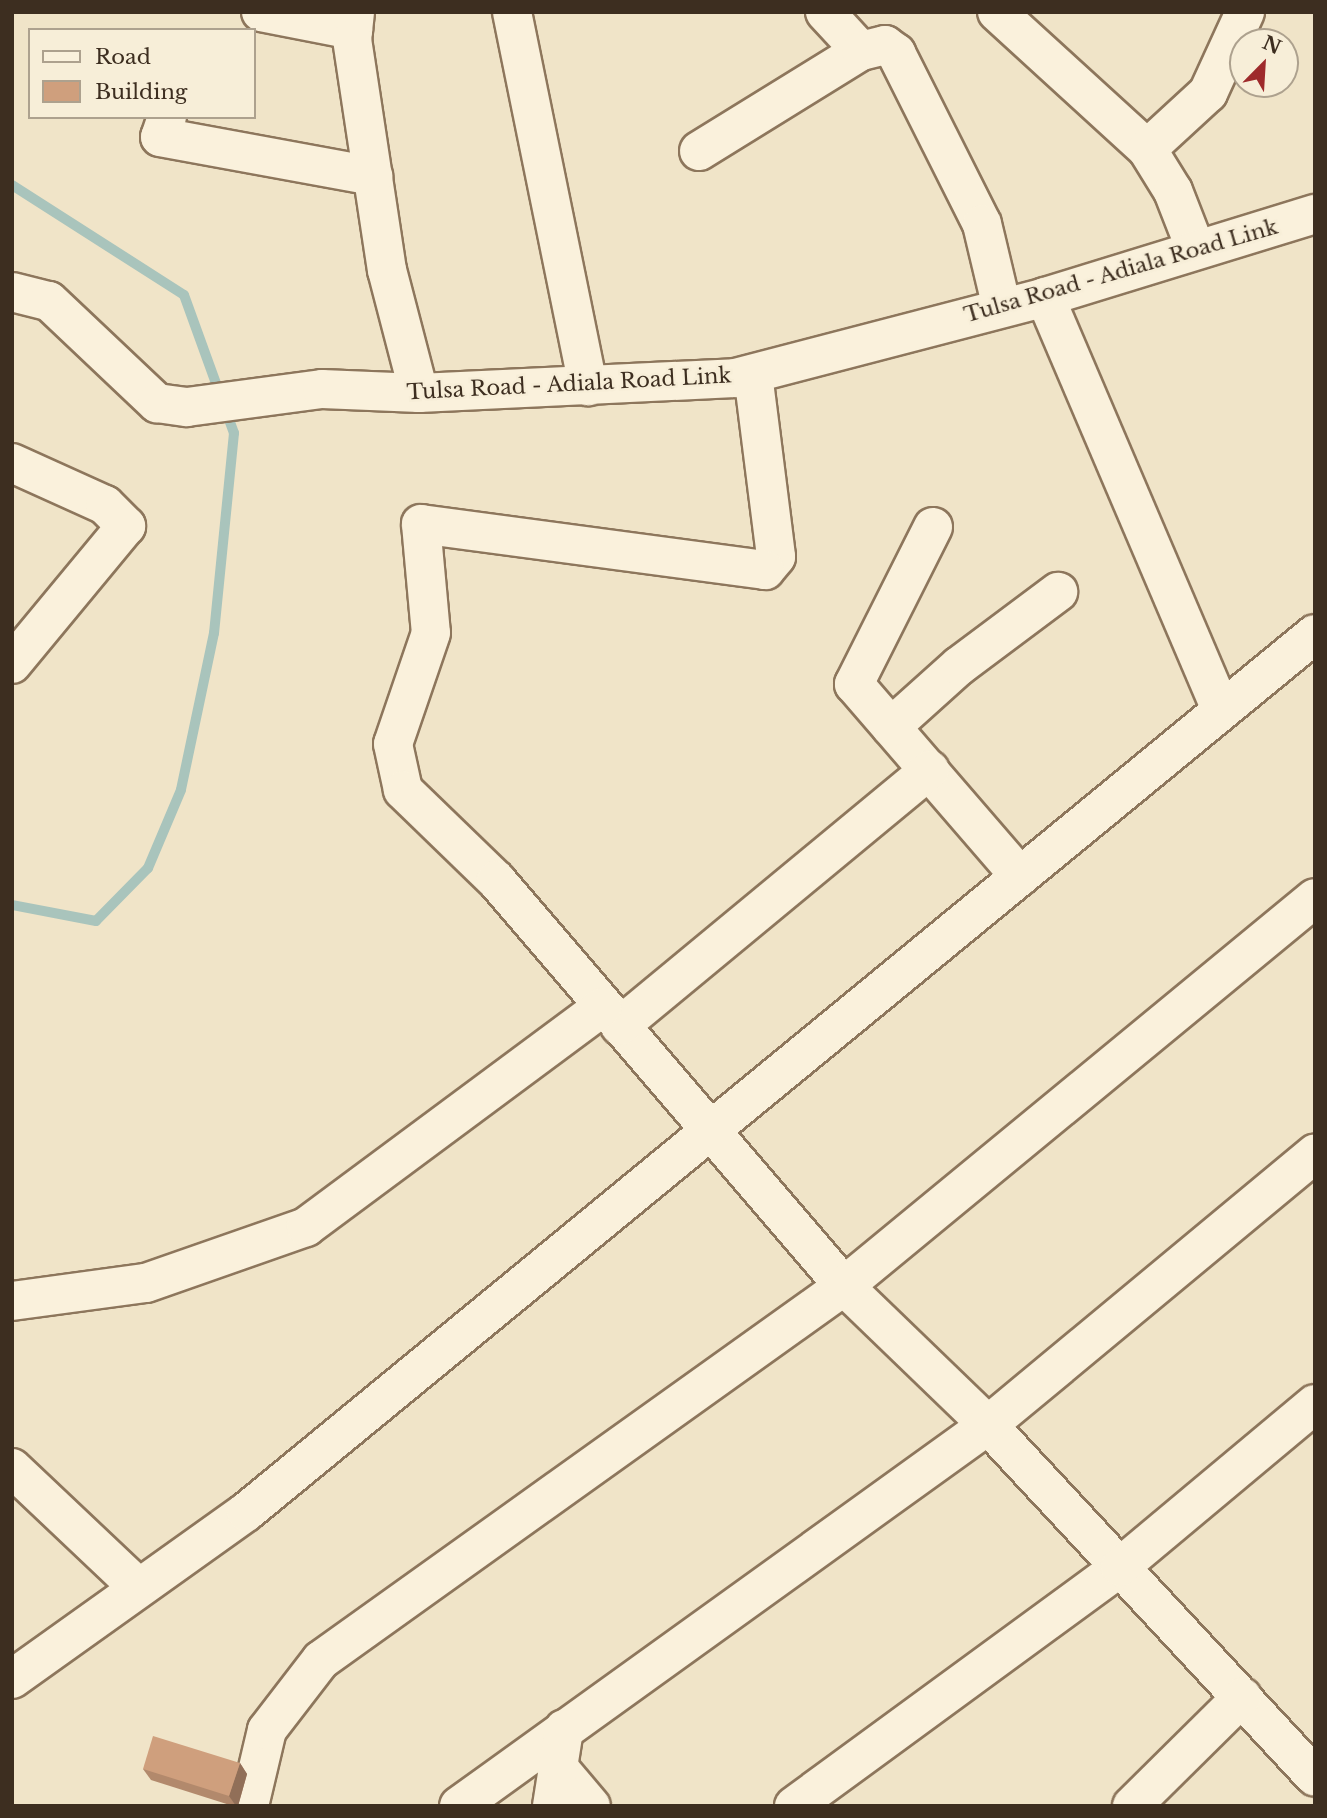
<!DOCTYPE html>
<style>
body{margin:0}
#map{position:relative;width:1327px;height:1818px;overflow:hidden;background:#f0e4c8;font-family:"Libre Baskerville",serif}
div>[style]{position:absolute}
.stream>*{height:10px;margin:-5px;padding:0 5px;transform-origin:5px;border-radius:5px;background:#a9c4bc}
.roads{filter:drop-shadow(2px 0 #8d765c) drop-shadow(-2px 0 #8d765c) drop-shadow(0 2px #8d765c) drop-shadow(0 -2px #8d765c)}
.street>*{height:38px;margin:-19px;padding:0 19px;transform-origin:19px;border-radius:19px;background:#faf1dc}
.wall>*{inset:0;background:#b2896c}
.shaded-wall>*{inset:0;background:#916f58}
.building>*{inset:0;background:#cf9f7d}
span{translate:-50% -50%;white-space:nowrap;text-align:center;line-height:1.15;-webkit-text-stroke:5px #f7eed8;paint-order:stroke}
.street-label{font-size:21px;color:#3d2e20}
.frame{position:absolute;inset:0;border:14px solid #3d2e20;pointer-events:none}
.legend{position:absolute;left:28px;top:28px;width:228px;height:91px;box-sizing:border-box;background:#f7eed8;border:2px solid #ada18e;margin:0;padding:9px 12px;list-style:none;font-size:21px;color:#3d2e20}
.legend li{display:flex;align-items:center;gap:14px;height:35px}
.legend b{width:35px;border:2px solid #ada18e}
.north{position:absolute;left:1229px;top:28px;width:70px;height:70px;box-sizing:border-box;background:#f7eed8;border:2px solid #ada18e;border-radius:50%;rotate:24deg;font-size:19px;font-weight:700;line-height:28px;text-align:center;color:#3d2e20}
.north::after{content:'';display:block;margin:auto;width:24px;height:32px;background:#9e2a2b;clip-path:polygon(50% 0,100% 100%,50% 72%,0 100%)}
</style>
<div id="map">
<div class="stream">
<i style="left:12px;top:185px;width:204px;rotate:32.6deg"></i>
<i style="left:184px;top:295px;width:147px;rotate:70.1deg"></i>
<i style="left:234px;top:433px;width:201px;rotate:95.7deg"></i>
<i style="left:214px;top:633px;width:160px;rotate:101.9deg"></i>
<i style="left:181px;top:790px;width:85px;rotate:112.9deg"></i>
<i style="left:148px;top:868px;width:74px;rotate:134.5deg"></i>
<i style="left:96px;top:921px;width:86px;rotate:-169.2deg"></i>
</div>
<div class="roads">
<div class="street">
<i style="left:261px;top:12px;width:94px;rotate:11.1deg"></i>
<i style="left:355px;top:12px;width:27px;rotate:96deg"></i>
<i style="left:352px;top:39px;width:234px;rotate:81.4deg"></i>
<i style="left:387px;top:270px;width:127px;rotate:75.4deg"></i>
<i style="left:512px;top:12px;width:382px;rotate:78.5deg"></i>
<i style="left:825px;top:12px;width:53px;rotate:47.3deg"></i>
<i style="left:997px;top:12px;width:203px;rotate:42.4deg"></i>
<i style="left:1147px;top:149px;width:49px;rotate:58.2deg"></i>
<i style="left:1173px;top:191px;width:63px;rotate:68.7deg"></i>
<i style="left:167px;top:117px;width:21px;rotate:109deg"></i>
<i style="left:160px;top:137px;width:217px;rotate:10.4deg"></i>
<i style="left:1147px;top:149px;width:83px;rotate:-42.6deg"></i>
<i style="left:1208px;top:93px;width:89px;rotate:-65.4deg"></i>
<i style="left:699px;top:151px;width:190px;rotate:-31.7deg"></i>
<i style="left:861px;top:51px;width:25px;rotate:-14deg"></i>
<i style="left:885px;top:45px;width:14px;rotate:36deg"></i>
<i style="left:896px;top:53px;width:191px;rotate:63.3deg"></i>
<i style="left:982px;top:224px;width:86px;rotate:76.6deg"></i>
<i style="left:12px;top:292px;width:38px;rotate:14deg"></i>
<i style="left:49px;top:301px;width:149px;rotate:43.4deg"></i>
<i style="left:157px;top:403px;width:30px;rotate:8deg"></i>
<i style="left:187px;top:407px;width:136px;rotate:-7.6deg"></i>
<i style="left:322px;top:389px;width:97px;rotate:2.4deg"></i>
<i style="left:419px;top:393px;width:316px;rotate:-2.7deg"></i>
<i style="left:735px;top:378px;width:320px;rotate:-14.6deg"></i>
<i style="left:1045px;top:297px;width:282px;rotate:-17.1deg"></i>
<i style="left:1045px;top:297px;width:448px;rotate:66.9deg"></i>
<i style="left:753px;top:374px;width:184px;rotate:82.8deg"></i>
<i style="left:776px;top:557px;width:17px;rotate:130deg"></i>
<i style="left:765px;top:570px;width:347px;rotate:-172.4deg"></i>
<i style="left:421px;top:524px;width:109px;rotate:84.8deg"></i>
<i style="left:431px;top:633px;width:117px;rotate:108.9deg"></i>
<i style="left:393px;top:744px;width:47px;rotate:77.7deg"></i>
<i style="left:403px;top:790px;width:129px;rotate:44.1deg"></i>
<i style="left:496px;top:880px;width:535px;rotate:49.4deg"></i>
<i style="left:844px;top:1286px;width:200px;rotate:44deg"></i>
<i style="left:988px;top:1425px;width:480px;rotate:47.1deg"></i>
<i style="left:12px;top:463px;width:102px;rotate:24.3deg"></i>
<i style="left:105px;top:505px;width:30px;rotate:45deg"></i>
<i style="left:126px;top:526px;width:179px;rotate:129.6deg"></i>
<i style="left:933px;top:527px;width:176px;rotate:116.7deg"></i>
<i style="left:854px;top:684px;width:254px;rotate:49.2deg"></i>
<i style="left:891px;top:727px;width:91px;rotate:-41.9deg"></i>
<i style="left:959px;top:666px;width:124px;rotate:-36.8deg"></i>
<i style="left:620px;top:1026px;width:402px;rotate:-39.6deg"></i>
<i style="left:12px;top:1301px;width:135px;rotate:-7.7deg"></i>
<i style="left:146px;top:1283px;width:170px;rotate:-19.3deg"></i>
<i style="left:306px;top:1227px;width:369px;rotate:-36.6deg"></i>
<i style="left:12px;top:1468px;width:173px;rotate:43.4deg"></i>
<i style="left:12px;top:1679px;width:287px;rotate:-35.5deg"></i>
<i style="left:246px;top:1512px;width:1383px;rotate:-39.4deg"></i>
<i style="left:558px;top:1767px;width:51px;rotate:49.8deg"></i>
<i style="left:249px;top:1806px;width:78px;rotate:-76.7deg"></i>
<i style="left:267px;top:1730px;width:88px;rotate:-52.4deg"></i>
<i style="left:321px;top:1660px;width:643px;rotate:-35.57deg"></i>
<i style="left:844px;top:1286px;width:610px;rotate:-39.48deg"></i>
<i style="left:459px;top:1806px;width:652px;rotate:-35.76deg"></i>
<i style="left:988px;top:1425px;width:425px;rotate:-39.7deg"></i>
<i style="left:552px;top:1806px;width:78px;rotate:-81.1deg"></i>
<i style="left:794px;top:1806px;width:404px;rotate:-36.2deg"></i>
<i style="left:1120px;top:1567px;width:254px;rotate:-39.9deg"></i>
<i style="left:1132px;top:1806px;width:155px;rotate:-44.7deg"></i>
</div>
</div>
<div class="wall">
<i style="clip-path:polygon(240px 1763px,247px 1774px,238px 1806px,233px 1806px,151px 1780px,143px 1769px)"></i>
</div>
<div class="shaded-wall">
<i style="clip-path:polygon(240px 1763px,247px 1774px,238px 1806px,236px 1806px,229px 1796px)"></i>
</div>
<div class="building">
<i style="clip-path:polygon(153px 1736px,240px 1763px,229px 1796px,143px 1769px)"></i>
</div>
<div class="street-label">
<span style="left:1121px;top:271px;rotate:-16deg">Tulsa Road - Adiala Road Link</span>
<span style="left:569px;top:384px;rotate:-3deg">Tulsa Road - Adiala Road Link</span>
</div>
<div class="frame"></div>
<ul class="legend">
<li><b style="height:9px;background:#faf1dc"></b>Road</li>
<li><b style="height:19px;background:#cf9f7d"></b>Building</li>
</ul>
<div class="north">N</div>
</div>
